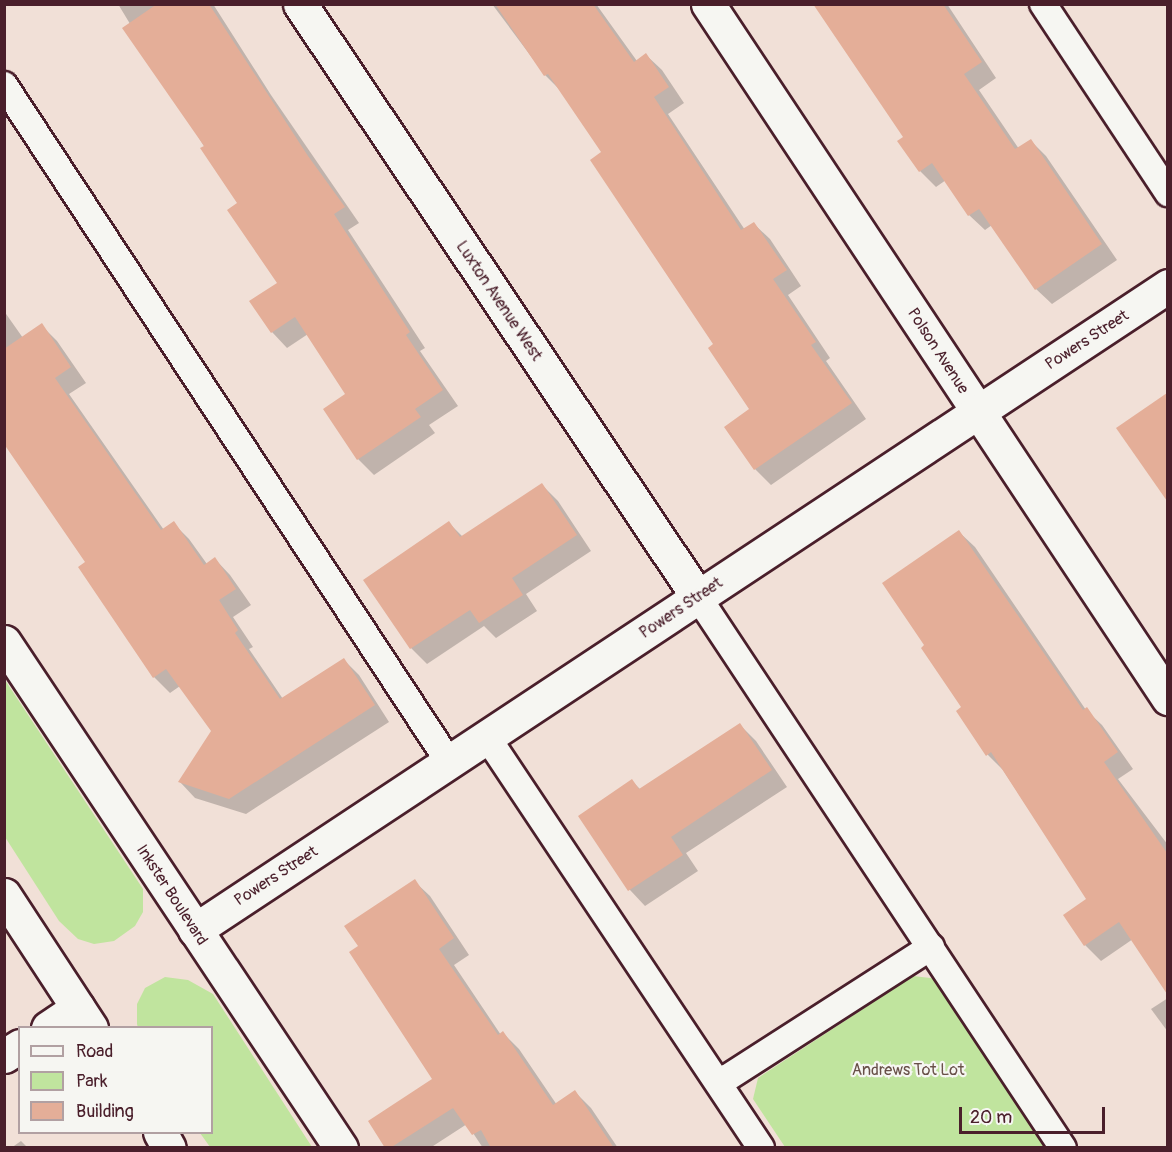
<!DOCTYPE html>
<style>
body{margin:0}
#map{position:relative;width:1172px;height:1152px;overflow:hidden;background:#f1e0d7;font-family:Pangolin,sans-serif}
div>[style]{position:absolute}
.green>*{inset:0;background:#c0e49e}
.shadow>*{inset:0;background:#0003}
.building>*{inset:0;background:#e4ae98}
.roads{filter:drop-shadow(2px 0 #4a1f2b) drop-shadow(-2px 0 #4a1f2b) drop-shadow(0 2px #4a1f2b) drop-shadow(0 -2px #4a1f2b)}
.service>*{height:26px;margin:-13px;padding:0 13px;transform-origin:13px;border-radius:13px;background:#f6f6f2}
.minor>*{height:33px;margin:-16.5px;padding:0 16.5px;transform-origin:16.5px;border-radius:16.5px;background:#f6f6f2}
.secondary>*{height:33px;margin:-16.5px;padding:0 16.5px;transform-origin:16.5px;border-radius:16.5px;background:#f6f6f2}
span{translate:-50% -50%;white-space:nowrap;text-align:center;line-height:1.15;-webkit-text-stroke:4.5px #f6f6f2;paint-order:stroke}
.street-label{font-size:16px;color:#4a1f2b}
.park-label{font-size:16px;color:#685048}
.frame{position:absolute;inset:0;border:6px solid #4a1f2b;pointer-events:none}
.legend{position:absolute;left:18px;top:1026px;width:195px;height:108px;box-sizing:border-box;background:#f6f6f2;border:2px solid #b1a0a2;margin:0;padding:8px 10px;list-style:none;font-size:18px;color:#4a1f2b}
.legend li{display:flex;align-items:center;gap:12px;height:30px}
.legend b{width:30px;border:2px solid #b1a0a2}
.scale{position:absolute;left:959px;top:1107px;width:146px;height:27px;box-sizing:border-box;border:3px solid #4a1f2b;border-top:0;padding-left:8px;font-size:18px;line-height:21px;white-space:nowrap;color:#4a1f2b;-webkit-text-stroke:4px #f6f6f2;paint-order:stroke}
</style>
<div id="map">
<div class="green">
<i style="clip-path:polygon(5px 680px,143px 889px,143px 912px,135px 926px,114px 941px,94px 944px,78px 939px,59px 921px,5px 837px)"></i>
<i style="clip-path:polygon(913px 976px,939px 979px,1050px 1147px,785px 1147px,753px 1099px,758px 1078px)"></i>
<i style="clip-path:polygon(165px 977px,188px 980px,213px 994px,312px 1147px,210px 1147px,200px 1133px,212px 1132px,212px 1028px,138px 1028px,137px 1024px,137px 1004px,145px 988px)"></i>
</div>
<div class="shadow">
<i style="clip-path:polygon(118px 4px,213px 4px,271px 95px,359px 223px,348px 230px,425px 348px,420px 351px,458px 406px,429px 425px,435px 433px,374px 475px,358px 459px,347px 395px,308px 334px,287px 348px,272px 332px,279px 283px,239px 204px)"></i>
<i style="clip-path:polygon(492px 4px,596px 4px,637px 61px,646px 55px,662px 70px,684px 103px,668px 114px,745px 230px,754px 224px,770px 239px,801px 286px,788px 295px,830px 358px,826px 361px,866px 419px,771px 485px,755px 469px,751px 410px,715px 345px,603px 153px,561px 91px,545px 75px)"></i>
<i style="clip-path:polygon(815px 4px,947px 4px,996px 78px,979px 90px,1019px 149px,1031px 141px,1046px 156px,1117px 260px,1052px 304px,1036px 289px,992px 225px,985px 230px,969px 215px,946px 180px,936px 187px,920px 171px,905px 138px)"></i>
<i style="clip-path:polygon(4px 311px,23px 338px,41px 325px,57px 341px,86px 383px,69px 394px,164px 530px,173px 523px,189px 539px,207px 564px,215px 559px,230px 575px,251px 605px,233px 617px,253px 647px,249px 649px,283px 699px,344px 660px,359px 675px,389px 722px,246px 814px,195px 798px,180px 782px,213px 731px,180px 686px,170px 693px,154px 677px,4px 416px)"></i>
<i style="clip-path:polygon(1168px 395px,1168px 500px,1119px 429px)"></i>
<i style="clip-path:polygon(542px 485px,558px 501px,591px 551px,526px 594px,537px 611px,496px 638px,484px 626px,427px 664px,411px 648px,365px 580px,449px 523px,463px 537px)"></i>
<i style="clip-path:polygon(959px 532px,975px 547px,1086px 710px,1102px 725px,1133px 769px,1118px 779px,1168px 845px,1168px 991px,1133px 939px,1101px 961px,1085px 945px,1088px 899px,1003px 770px,988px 755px,958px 711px,963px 708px,927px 646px)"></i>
<i style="clip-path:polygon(740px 725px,756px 741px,787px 787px,686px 853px,698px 871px,645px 906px,630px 890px,581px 816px,632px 781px,641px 790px)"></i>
<i style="clip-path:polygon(414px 881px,430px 896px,469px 955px,454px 965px,501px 1035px,503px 1033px,519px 1049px,557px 1105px,575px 1092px,591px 1108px,618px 1148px,483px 1148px,467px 1124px,430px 1148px,387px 1148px,434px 1079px,360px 946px)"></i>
<i style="clip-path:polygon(1168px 998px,1168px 1032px,1151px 1009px)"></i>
<i style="clip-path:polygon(21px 1141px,28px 1148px,11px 1148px)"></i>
</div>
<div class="building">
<i style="clip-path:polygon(157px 4px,209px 4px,308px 156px,345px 207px,334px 214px,410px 332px,406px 335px,443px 390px,415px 409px,421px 417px,357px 460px,323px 409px,345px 394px,295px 317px,271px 333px,249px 301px,277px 283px,227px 210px,237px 203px,200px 148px,204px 146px,122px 28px)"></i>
<i style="clip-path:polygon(495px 4px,593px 4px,634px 62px,646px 53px,669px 87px,654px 97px,741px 230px,754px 222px,787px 270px,773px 279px,816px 342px,811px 345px,852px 403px,754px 470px,724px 427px,749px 409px,708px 348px,713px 344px,590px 160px,601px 152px,548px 74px,544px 76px)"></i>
<i style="clip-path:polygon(813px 4px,943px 4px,982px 62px,964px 74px,1015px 149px,1031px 139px,1102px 244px,1035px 290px,979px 209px,968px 216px,932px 163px,919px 172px,897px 141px,903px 137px)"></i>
<i style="clip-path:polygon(42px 323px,71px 367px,55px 378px,161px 530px,174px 521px,204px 565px,215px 557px,236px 589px,219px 600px,238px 630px,235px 633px,280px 699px,344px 658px,375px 705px,229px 799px,178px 782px,211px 731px,166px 669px,153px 678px,78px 567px,85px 562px,4px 444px,4px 349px)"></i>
<i style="clip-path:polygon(1167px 393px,1167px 501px,1116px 428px)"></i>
<i style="clip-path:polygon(542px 483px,577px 535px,512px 578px,523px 595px,479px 623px,470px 610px,410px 649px,363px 580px,449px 521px,460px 537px)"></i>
<i style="clip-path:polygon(959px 530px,1083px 710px,1087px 707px,1118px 752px,1104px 762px,1167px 853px,1167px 994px,1119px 922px,1084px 946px,1063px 915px,1086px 899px,991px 752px,986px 756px,956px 711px,961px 707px,921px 648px,924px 645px,882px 583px)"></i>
<i style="clip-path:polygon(740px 723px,772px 770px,671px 837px,683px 855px,628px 891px,578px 816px,632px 779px,639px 789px)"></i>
<i style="clip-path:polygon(415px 879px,454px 938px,439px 949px,498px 1035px,503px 1031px,553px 1105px,575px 1090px,614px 1148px,491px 1148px,481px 1130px,472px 1135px,453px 1108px,390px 1148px,385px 1148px,368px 1121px,432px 1079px,349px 952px,358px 946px,344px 926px)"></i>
</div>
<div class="roads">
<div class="service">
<i style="left:1043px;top:4px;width:227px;rotate:56.5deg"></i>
<i style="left:4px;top:85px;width:810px;rotate:56.68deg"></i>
<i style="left:698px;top:597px;width:661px;rotate:56.48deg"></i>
<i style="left:487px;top:737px;width:494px;rotate:56.3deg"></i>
<i style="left:719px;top:1083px;width:252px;rotate:-32.7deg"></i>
</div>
<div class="minor">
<i style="left:300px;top:4px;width:714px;rotate:56.13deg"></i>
<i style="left:708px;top:4px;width:833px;rotate:56.46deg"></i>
<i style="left:195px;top:930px;width:1167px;rotate:-33.5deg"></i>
<i style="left:48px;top:1028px;width:36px;rotate:-34deg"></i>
<i style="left:4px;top:1056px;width:19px;rotate:-32deg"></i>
</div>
<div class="secondary">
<i style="left:4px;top:642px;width:608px;rotate:56.34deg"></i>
<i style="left:4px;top:895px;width:159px;rotate:56.8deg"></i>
<i style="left:160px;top:1132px;width:18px;rotate:61deg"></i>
</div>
</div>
<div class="street-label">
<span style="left:499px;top:301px;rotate:56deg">Luxton Avenue West</span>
<span style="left:1087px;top:340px;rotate:-33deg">Powers Street</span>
<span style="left:938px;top:351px;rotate:57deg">Polson Avenue</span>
<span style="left:681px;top:608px;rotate:-34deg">Powers Street</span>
<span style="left:276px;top:876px;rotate:-33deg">Powers Street</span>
<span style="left:172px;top:895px;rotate:57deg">Inkster Boulevard</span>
</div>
<div class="park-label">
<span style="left:908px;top:1070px">Andrews Tot Lot</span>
</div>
<div class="frame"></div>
<ul class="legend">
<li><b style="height:8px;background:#f6f6f2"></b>Road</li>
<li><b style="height:16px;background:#c0e49e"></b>Park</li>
<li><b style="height:16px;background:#e4ae98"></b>Building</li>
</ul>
<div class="scale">20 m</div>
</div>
